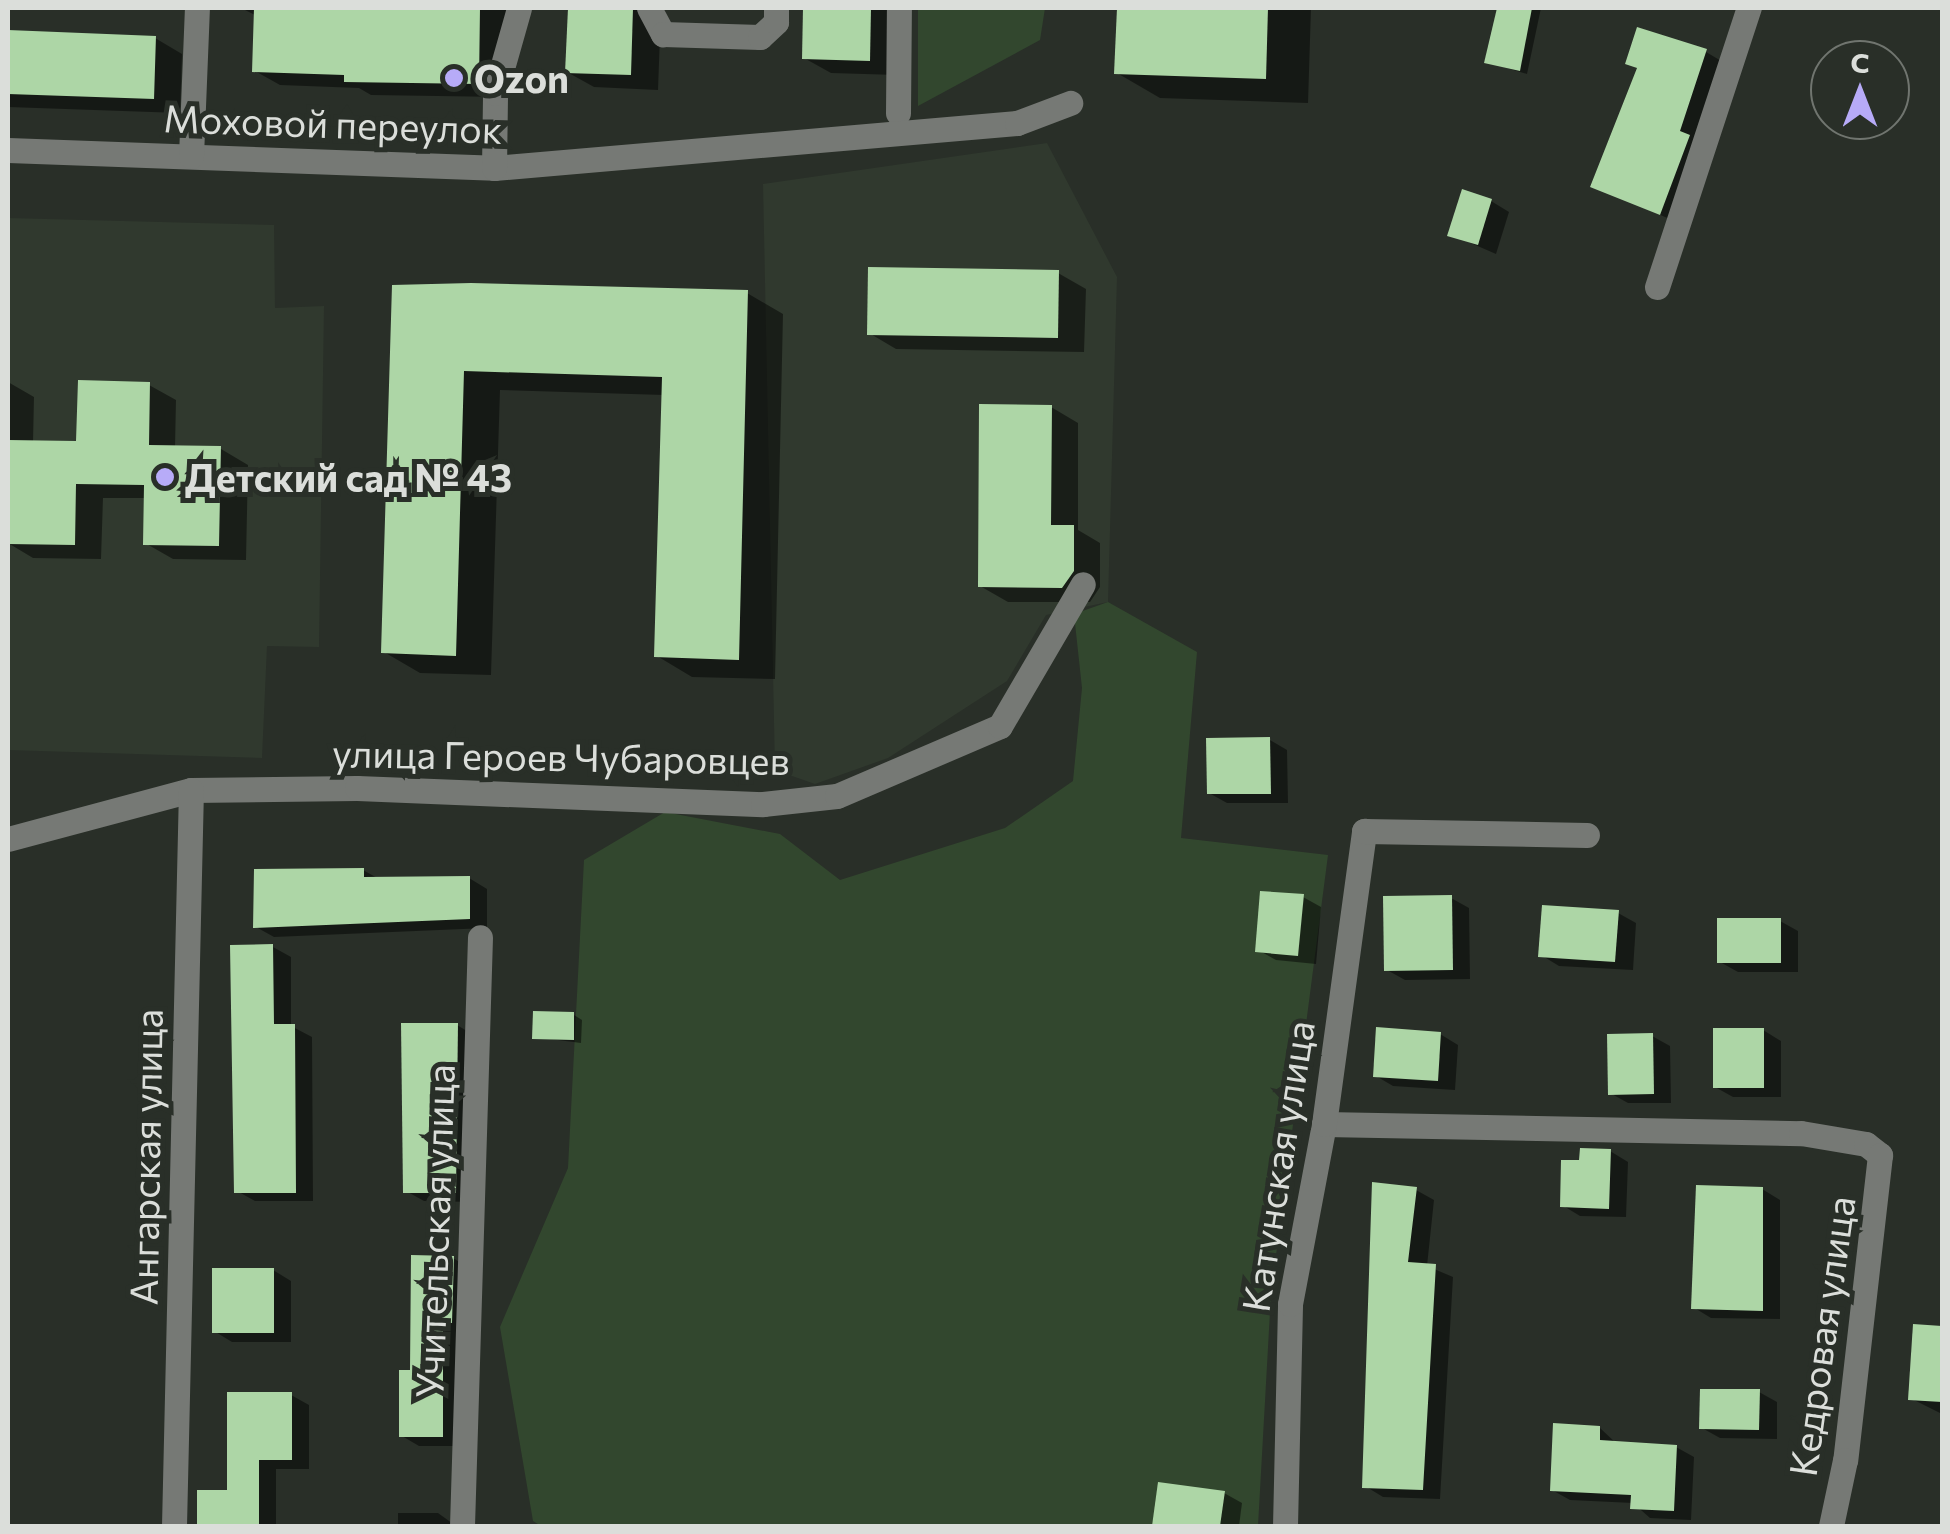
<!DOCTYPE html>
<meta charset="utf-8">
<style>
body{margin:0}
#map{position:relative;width:1950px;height:1534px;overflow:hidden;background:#292f28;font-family:Commissioner,sans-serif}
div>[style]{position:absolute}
.built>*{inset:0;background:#30392e}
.green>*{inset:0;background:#32472e}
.shadow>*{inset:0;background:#0007}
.building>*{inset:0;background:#add6a6}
.minor>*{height:25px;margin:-12.5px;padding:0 12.5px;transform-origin:12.5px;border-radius:12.5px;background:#767975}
.dots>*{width:28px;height:28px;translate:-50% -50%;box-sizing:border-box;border:5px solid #292f28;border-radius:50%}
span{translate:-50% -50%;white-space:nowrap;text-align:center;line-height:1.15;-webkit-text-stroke:10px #292f28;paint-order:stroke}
.poi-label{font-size:38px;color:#dbdeda;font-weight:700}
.left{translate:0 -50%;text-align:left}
.street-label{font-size:38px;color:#dbdeda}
.frame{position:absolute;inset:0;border:10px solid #dbdeda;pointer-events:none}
.north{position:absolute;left:1810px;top:40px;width:100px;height:100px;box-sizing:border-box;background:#292f28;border:2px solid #70756f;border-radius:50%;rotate:0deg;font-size:28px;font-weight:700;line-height:40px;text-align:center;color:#dbdeda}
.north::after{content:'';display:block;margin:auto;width:35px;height:45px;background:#b7abf8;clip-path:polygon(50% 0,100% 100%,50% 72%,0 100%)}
</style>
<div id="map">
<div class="built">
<i style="clip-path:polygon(1047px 143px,1117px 277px,1108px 602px,1046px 615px,1007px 681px,888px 758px,815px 784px,775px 770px,763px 184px)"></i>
<i style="clip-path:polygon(8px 218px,274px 225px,275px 308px,324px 306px,319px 647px,267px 646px,262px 758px,8px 750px)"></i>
</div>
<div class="green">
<i style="clip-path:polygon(918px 8px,1045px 8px,1040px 40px,918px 106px)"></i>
<i style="clip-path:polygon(1108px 602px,1197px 652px,1181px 838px,1328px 855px,1271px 1294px,1258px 1526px,541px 1526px,533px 1521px,500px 1327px,568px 1168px,584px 860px,665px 812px,780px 834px,840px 880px,1005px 828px,1073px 781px,1082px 688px,1074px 614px)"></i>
</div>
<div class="shadow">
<i style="clip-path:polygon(241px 8px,506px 8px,503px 97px,371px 95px,359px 88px,280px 85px,255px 71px,257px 16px)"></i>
<i style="clip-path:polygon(570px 8px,661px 8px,658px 90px,594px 87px,567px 72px)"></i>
<i style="clip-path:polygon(805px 8px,898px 8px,897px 75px,831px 73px,804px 58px)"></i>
<i style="clip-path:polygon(1119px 8px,1311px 8px,1308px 103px,1160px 98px,1117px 73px)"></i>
<i style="clip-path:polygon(1498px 8px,1541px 8px,1527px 74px,1487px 62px)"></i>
<i style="clip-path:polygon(8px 33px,155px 38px,182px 54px,180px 113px,8px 107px)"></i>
<i style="clip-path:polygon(1706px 52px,1723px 62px,1679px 223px,1593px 186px,1640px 70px,1628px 63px)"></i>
<i style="clip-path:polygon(1491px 201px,1509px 212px,1496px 254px,1450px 234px)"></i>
<i style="clip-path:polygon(1058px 273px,1086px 289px,1084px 352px,896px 349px,869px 333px)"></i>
<i style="clip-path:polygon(395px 287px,747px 293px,783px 314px,775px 679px,692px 677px,657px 656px,664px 395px,500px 390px,491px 675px,420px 673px,384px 652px)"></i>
<i style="clip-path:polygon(8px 382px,34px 397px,33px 443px,79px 444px,149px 385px,176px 400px,175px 448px,221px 449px,248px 465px,246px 560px,173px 559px,145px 543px,146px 498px,103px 498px,101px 559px,33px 558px,8px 543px)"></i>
<i style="clip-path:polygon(1051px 407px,1078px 423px,1078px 530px,1100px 543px,1100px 587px,1090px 602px,1008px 602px,980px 586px)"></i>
<i style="clip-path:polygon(1270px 740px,1287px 750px,1288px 803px,1227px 803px,1209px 793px)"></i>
<i style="clip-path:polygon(363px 870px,379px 879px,469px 878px,487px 889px,487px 928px,274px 937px,256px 927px)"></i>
<i style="clip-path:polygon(1303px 897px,1321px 907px,1316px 964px,1276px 960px,1258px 950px)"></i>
<i style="clip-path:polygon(1451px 898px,1469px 908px,1470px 979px,1405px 980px,1387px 970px)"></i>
<i style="clip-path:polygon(1618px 913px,1636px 923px,1633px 970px,1559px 966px,1541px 955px)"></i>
<i style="clip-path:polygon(1780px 921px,1798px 931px,1798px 972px,1738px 972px,1720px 962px)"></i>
<i style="clip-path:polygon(273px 947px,291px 957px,291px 1026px,312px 1037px,313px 1201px,255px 1201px,237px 1191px)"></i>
<i style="clip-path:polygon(574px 1015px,582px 1020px,581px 1043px,535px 1037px)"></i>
<i style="clip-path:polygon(457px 1025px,475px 1036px,473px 1202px,424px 1201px,406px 1191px)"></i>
<i style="clip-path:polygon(1763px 1030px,1781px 1041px,1781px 1097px,1733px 1097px,1715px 1087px)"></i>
<i style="clip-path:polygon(1440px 1034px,1458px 1045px,1455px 1090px,1393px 1086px,1376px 1076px)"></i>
<i style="clip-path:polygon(1652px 1036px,1670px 1046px,1671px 1103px,1628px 1103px,1610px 1093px)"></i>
<i style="clip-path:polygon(1610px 1151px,1628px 1162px,1626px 1217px,1580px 1216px,1562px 1205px)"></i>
<i style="clip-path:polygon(1762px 1189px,1780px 1200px,1780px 1319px,1711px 1318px,1693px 1307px)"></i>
<i style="clip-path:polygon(1416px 1190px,1434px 1200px,1427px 1266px,1453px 1277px,1440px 1499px,1383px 1497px,1365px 1486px)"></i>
<i style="clip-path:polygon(453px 1258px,471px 1269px,460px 1446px,419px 1446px,402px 1436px,413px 1373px)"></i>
<i style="clip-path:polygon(273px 1270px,291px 1281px,291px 1342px,232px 1342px,214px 1331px)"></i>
<i style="clip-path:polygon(1915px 1327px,1942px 1329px,1942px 1414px,1910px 1398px)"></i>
<i style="clip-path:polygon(1759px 1392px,1777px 1402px,1777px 1439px,1720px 1438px,1702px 1428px)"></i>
<i style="clip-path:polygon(291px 1395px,309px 1405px,309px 1469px,276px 1469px,276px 1526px,199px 1526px,199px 1492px,229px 1492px)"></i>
<i style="clip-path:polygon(1600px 1428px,1617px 1444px,1676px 1447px,1694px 1457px,1691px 1520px,1650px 1518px,1633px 1503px,1570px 1500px,1552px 1490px)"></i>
<i style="clip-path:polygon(1161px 1484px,1224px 1493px,1242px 1503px,1239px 1526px,1155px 1526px)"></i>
<i style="clip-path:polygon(398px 1513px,438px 1513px,456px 1526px,398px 1526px)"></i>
</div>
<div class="building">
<i style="clip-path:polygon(254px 8px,480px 8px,479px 84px,344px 82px,344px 75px,252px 72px)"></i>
<i style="clip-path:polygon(568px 8px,633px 8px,631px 75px,565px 73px)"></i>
<i style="clip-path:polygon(803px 8px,871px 8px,870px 61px,802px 59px)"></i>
<i style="clip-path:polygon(1117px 8px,1268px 8px,1266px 79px,1114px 74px)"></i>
<i style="clip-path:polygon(1497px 8px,1532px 8px,1520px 71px,1484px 63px)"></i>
<i style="clip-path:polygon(1637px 27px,1707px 49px,1680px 131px,1690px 135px,1660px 215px,1590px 187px,1637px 68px,1625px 64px)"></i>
<i style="clip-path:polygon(8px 30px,156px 36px,154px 99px,8px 94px)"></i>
<i style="clip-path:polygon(1462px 189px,1492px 199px,1478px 245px,1447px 236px)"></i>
<i style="clip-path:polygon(868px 267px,1059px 270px,1058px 338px,867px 335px)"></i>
<i style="clip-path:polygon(471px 283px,748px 290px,739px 660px,654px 657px,662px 377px,464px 371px,456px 656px,381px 653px,392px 285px)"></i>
<i style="clip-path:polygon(78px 380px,150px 382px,149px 445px,221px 446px,219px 546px,143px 545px,144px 485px,76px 484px,75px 545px,8px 544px,8px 440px,76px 441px)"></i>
<i style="clip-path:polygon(979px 404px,1052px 405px,1051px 525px,1074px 525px,1074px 571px,1062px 588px,978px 587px)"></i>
<i style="clip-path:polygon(1270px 737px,1271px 794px,1207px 794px,1206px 738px)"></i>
<i style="clip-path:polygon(364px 868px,364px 877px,470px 876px,470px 919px,253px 928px,254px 869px)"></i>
<i style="clip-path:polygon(1260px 891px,1304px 894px,1298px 956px,1255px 952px)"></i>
<i style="clip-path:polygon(1452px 895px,1453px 970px,1384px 971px,1383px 896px)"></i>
<i style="clip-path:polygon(1542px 905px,1619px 910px,1615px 962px,1538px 957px)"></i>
<i style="clip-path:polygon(1717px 918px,1781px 918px,1781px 963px,1717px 963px)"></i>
<i style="clip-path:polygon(273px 944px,274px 1024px,295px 1024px,296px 1193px,234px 1193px,230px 945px)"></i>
<i style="clip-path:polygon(533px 1011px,574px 1012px,574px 1040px,532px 1039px)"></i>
<i style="clip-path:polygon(401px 1023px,458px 1023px,456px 1193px,403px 1193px)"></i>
<i style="clip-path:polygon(1376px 1027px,1441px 1032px,1438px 1081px,1373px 1077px)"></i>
<i style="clip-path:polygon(1713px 1028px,1764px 1028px,1764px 1088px,1713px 1088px)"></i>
<i style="clip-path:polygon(1653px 1033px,1654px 1094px,1608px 1095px,1607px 1034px)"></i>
<i style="clip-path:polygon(1580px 1148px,1611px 1149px,1609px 1209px,1560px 1207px,1561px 1160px,1579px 1160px)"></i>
<i style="clip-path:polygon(1372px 1182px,1417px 1187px,1408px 1262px,1436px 1264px,1423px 1490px,1362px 1488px)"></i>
<i style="clip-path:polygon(1696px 1185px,1763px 1187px,1763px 1311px,1691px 1309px)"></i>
<i style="clip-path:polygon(411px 1255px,454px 1256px,452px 1323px,443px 1322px,443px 1437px,399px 1437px,399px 1370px,410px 1370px)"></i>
<i style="clip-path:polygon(212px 1268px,274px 1268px,274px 1333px,212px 1333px)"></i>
<i style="clip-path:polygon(1913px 1324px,1942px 1326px,1942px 1402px,1908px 1400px)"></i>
<i style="clip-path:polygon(1700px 1389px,1760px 1389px,1759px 1430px,1699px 1429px)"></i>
<i style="clip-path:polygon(227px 1392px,292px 1392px,292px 1460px,259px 1460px,259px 1526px,197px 1526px,197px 1490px,227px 1490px)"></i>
<i style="clip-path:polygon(1553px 1423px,1600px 1426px,1600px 1440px,1677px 1445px,1674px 1511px,1630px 1509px,1631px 1495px,1550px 1491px)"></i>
<i style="clip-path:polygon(1158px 1482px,1225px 1491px,1220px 1526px,1152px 1526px)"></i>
</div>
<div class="minor">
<i style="left:649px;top:8px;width:30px;rotate:62deg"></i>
<i style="left:663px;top:34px;width:97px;rotate:1.8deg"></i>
<i style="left:760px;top:37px;width:22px;rotate:-43deg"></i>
<i style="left:776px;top:22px;width:14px;rotate:-90deg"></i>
<i style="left:898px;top:113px;width:105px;rotate:-89.5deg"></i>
<i style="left:8px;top:150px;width:486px;rotate:2.1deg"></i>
<i style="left:494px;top:168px;width:525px;rotate:-4.92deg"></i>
<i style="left:1017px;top:123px;width:57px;rotate:-20.7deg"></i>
<i style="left:191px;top:156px;width:148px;rotate:-87.7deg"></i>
<i style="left:494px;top:168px;width:75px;rotate:-89.2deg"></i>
<i style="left:495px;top:93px;width:88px;rotate:-74.2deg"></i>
<i style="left:1657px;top:287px;width:294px;rotate:-71.8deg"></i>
<i style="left:8px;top:839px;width:189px;rotate:-15deg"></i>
<i style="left:191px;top:790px;width:166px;rotate:-0.7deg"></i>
<i style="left:357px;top:788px;width:406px;rotate:2.3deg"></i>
<i style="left:763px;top:804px;width:74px;rotate:-6.2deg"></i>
<i style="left:837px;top:796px;width:177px;rotate:-23.2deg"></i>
<i style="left:1000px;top:726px;width:164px;rotate:-59.7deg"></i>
<i style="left:1324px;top:1124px;width:477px;rotate:1.1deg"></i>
<i style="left:1801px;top:1133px;width:66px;rotate:9.6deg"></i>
<i style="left:1866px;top:1144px;width:18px;rotate:38deg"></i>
<i style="left:1880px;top:1155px;width:307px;rotate:96.5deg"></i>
<i style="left:1845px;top:1460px;width:67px;rotate:102deg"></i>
<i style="left:174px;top:1526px;width:736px;rotate:-88.68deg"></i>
<i style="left:462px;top:1526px;width:589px;rotate:-88.25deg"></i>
<i style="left:1285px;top:1526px;width:222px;rotate:-88.7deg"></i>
<i style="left:1290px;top:1304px;width:183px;rotate:-79.3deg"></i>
<i style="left:1324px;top:1124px;width:296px;rotate:-82.2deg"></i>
<i style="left:1364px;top:831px;width:223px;rotate:1deg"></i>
</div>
<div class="dots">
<i style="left:454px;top:78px;background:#b7abf8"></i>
<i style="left:165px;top:477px;background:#b7abf8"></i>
</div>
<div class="poi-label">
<span class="left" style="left:474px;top:78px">Ozon</span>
<span class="left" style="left:185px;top:477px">Детский сад № 43</span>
</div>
<div class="street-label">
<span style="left:333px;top:123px;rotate:2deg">Моховой переулок</span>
<span style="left:561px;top:756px;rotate:1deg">улица Героев Чубаровцев</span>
<span style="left:145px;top:1157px;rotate:-89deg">Ангарская улица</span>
<span style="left:1277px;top:1166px;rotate:-81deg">Катунская улица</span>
<span style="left:434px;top:1231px;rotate:-88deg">Учительская улица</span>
<span style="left:1821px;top:1336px;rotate:-82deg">Кедровая улица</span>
</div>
<div class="frame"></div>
<div class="north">С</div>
</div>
